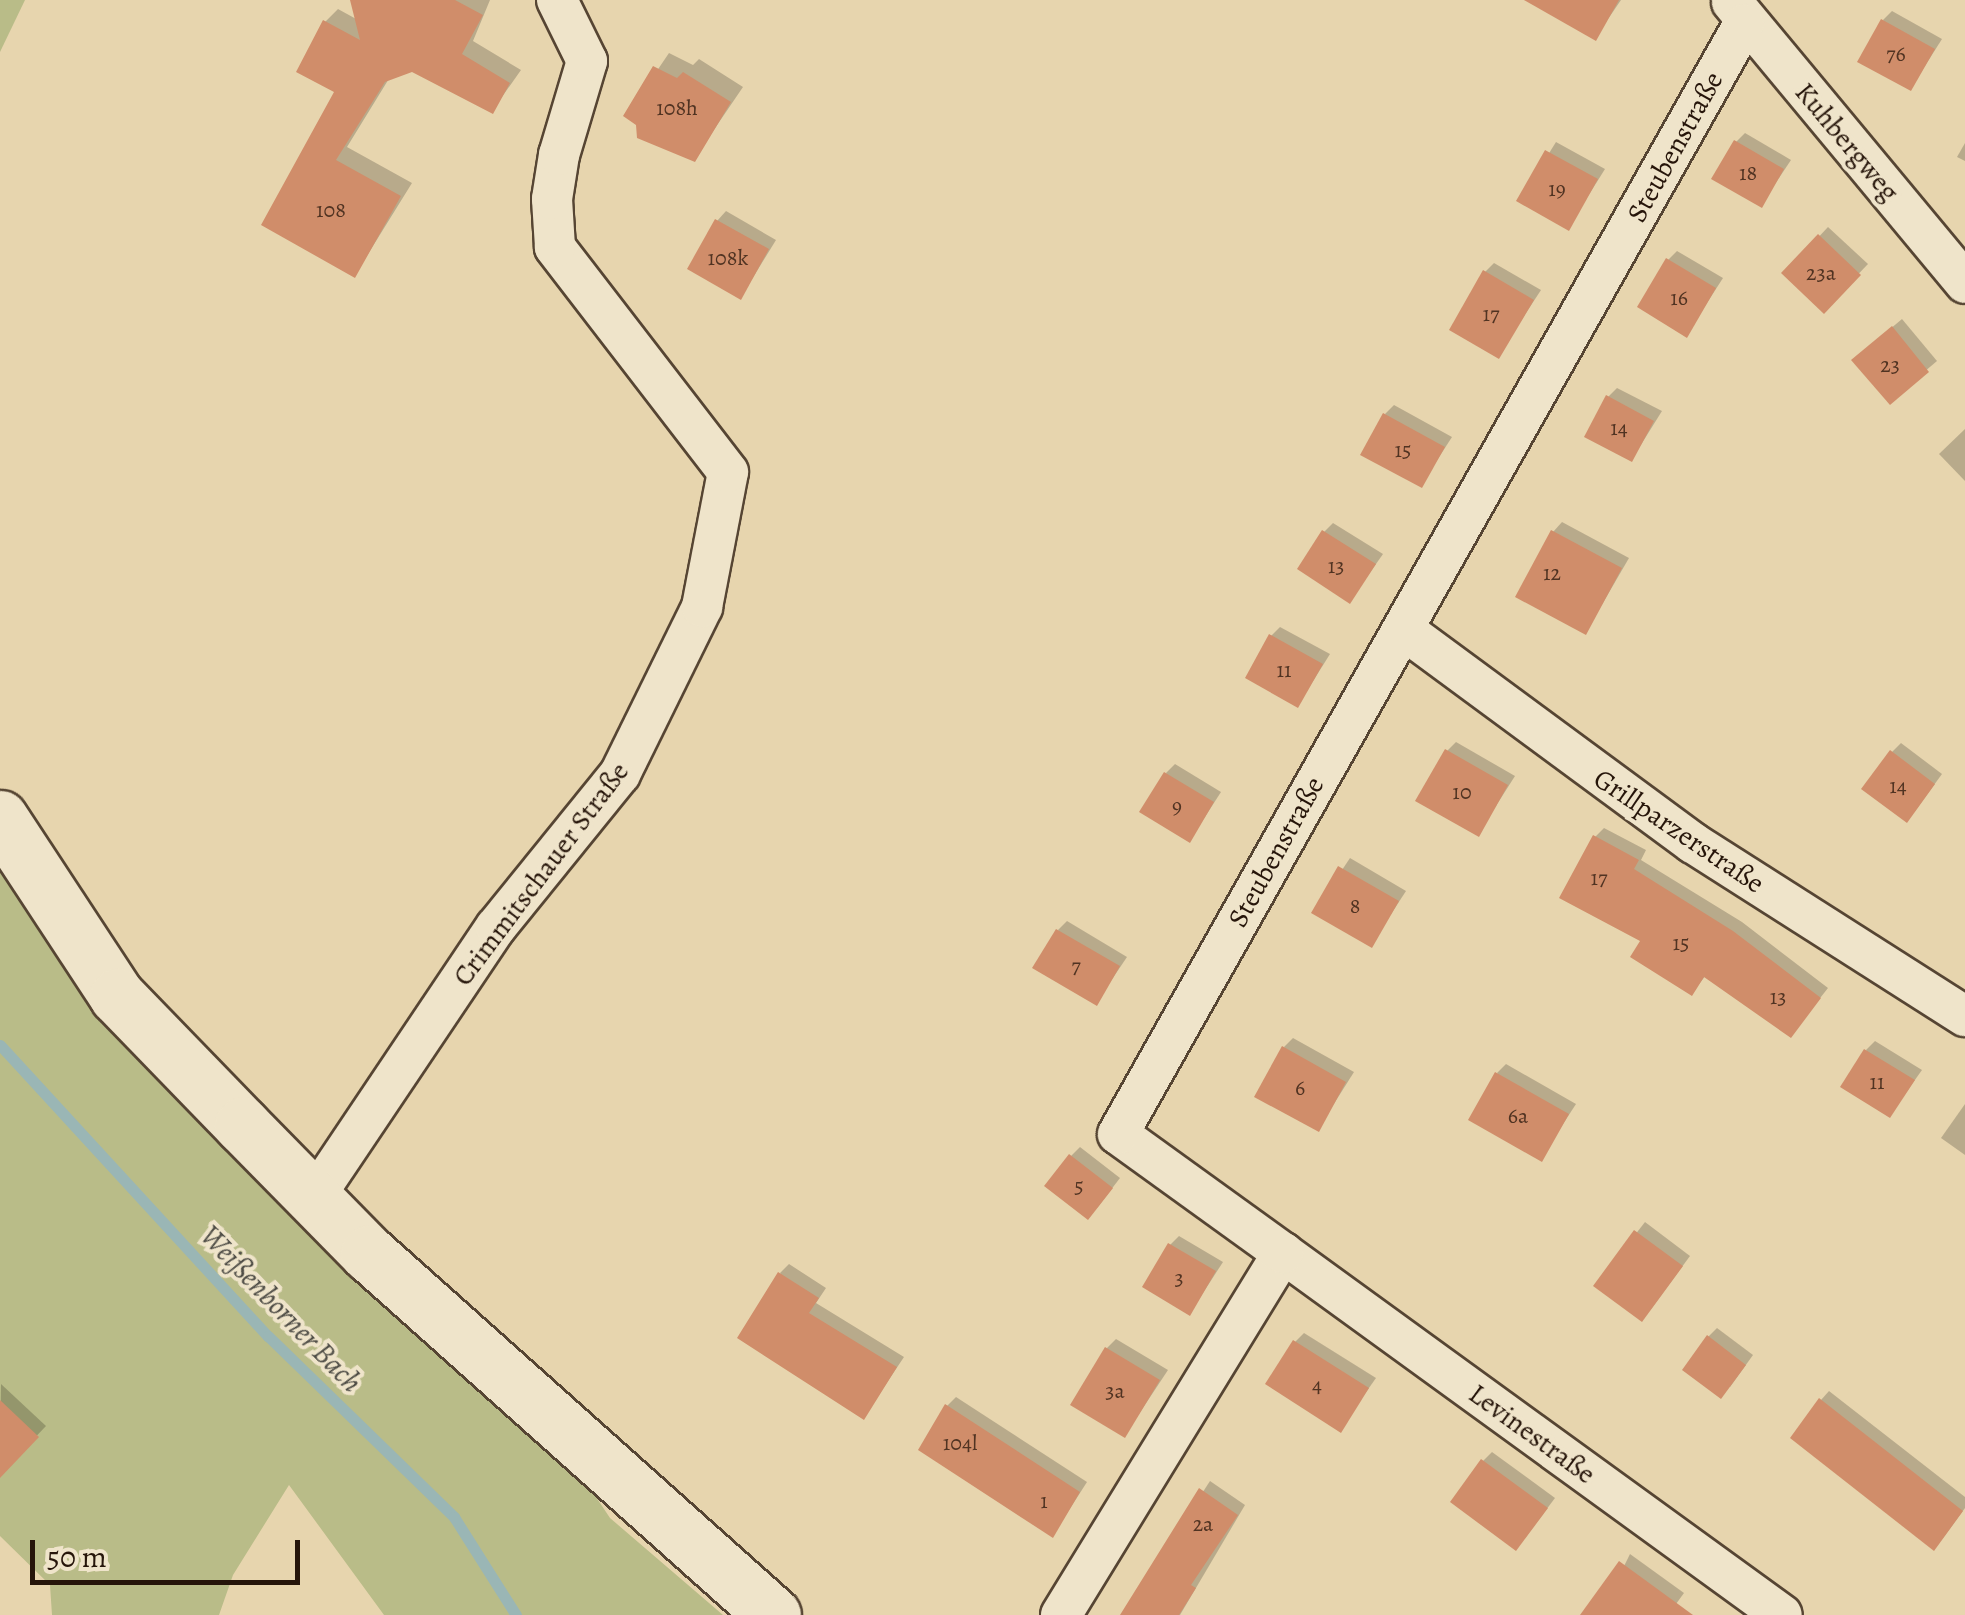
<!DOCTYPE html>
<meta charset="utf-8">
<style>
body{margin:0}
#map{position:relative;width:1965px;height:1615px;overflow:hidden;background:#e7d5ae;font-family:Alegreya,serif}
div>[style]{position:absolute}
.green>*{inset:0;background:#b9bc88}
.shadow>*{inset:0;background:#0003}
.stream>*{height:11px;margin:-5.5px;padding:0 5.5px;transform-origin:5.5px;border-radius:5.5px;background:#9ab6b5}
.building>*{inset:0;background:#d08d6a}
.roads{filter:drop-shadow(2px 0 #564533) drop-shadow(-2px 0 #564533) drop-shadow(0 2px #564533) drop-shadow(0 -2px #564533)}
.street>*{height:40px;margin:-20px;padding:0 20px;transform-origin:20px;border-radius:20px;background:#efe4ca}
.secondary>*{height:55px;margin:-27.5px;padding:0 27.5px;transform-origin:27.5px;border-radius:27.5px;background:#efe4ca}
span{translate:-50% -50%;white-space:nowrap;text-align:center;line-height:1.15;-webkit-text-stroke:8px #efe4ca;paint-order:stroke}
.number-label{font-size:22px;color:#503322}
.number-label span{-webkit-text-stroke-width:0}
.street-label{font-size:28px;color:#26150a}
.water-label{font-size:30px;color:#4f4d46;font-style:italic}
.scale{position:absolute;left:30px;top:1540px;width:270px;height:45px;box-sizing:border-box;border:5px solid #26150a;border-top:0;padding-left:12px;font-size:30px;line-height:35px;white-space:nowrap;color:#26150a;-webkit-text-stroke:8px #efe4ca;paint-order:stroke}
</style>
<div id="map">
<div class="green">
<i style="clip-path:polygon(0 0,25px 0,0 52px)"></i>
<i style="clip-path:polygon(0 836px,568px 1455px,610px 1518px,723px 1615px,384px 1615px,289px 1485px,233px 1575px,219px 1615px,52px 1615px,50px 1585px,0 1536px)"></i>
</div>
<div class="shadow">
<i style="clip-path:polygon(353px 0,490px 0,473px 41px,521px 70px,492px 111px,412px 70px,390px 77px,347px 147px,412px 183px,355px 275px,264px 224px,338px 91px,325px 22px,338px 9px,358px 20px)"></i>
<i style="clip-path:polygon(1547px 0,1621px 0,1595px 38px)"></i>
<i style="clip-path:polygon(1892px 11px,1942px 39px,1911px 88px,1883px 20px)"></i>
<i style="clip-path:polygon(669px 53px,693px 65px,699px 59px,743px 87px,694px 159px,627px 115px)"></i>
<i style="clip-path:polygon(1745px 133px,1791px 160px,1761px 205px,1736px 142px)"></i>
<i style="clip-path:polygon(1556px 142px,1605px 169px,1568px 228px,1520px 200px)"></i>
<i style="clip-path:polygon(1965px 143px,1965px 161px,1957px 157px)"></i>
<i style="clip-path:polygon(726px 211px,776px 240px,741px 297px,717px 221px)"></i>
<i style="clip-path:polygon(1828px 227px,1868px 264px,1824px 310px,1785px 273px)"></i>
<i style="clip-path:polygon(1677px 251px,1723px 278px,1687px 334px,1668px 260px)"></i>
<i style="clip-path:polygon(1494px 263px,1541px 290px,1498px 356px,1485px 272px)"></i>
<i style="clip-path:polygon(1902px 319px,1937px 361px,1890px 401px,1864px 351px)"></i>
<i style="clip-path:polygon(1617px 388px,1662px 411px,1632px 459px,1608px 397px)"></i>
<i style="clip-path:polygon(1394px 405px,1452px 437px,1421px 485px,1385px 414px)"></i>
<i style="clip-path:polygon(1965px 429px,1965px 481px,1939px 454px)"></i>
<i style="clip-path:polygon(1562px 522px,1629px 558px,1586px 632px,1553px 532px)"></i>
<i style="clip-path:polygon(1333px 523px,1383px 554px,1350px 601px,1324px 532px)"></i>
<i style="clip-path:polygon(1280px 627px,1330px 654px,1298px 705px,1271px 636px)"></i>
<i style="clip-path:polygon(1456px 742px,1515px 776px,1478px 834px,1447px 751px)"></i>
<i style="clip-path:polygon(1901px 743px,1942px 774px,1915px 811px,1892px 752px)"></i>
<i style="clip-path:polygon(1175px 764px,1221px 792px,1190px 840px,1166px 773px)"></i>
<i style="clip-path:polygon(1604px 828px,1646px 850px,1641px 860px,1742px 922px,1828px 988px,1791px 1035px,1706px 975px,1692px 993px,1643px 940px,1595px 837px)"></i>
<i style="clip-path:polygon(1350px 858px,1406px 891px,1371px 945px,1314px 912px)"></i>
<i style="clip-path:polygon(1067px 921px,1127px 957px,1096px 1003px,1058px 930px)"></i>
<i style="clip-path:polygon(1293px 1038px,1354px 1072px,1318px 1129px,1284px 1047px)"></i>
<i style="clip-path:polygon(1875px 1041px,1922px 1070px,1890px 1115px,1866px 1050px)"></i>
<i style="clip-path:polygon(1506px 1064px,1576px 1104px,1541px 1158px,1497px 1073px)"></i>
<i style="clip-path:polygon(1965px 1104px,1965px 1155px,1941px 1138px)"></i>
<i style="clip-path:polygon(1080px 1147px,1120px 1178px,1097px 1208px,1071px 1156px)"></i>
<i style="clip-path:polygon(1645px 1222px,1690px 1256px,1651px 1309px,1596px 1285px)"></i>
<i style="clip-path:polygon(1179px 1236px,1223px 1262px,1190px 1313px,1170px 1245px)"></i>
<i style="clip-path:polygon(789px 1264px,826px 1288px,816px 1303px,904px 1357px,864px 1417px,780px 1273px)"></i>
<i style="clip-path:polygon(1717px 1328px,1753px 1355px,1730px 1387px,1708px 1337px)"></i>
<i style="clip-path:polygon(1304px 1333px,1376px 1378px,1340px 1429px,1295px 1342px)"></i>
<i style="clip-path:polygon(1116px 1339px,1168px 1370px,1125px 1435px,1107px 1348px)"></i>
<i style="clip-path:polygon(1px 1384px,46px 1426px,6px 1468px,0 1462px)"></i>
<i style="clip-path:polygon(1829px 1391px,1965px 1497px,1965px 1508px,1943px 1538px,1821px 1400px)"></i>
<i style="clip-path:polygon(956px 1397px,1087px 1482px,1053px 1535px,947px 1406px)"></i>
<i style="clip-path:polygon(1492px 1452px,1555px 1498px,1525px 1538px,1483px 1461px)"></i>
<i style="clip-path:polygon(1210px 1481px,1245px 1505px,1180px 1615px,1123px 1615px)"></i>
<i style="clip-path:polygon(1630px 1554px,1684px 1593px,1668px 1615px,1600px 1615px)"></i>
</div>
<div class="stream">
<i style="left:0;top:1045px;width:396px;rotate:47.4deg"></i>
<i style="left:268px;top:1336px;width:260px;rotate:44.2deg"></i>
<i style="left:454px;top:1517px;width:116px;rotate:57.7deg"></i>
</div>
<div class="building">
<i style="clip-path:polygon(350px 0,455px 0,483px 15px,462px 54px,510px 83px,493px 114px,412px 72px,385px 82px,336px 160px,401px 196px,355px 278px,261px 225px,334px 92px,296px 72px,323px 20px,360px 40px)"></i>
<i style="clip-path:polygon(1524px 0,1619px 0,1596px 41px)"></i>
<i style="clip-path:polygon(1881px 19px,1935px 49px,1911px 91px,1857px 62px)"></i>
<i style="clip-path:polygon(653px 66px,677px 78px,683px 72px,731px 102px,695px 162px,637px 138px,636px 125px,623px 116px)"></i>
<i style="clip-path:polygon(1734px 140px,1784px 169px,1762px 208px,1711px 179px)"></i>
<i style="clip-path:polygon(1545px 150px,1598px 179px,1569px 231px,1516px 201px)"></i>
<i style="clip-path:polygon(715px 219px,769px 249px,741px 300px,687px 269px)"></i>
<i style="clip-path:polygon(1818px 234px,1861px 275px,1824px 314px,1781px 273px)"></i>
<i style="clip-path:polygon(1666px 258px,1716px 288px,1687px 338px,1637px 307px)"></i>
<i style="clip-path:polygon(1483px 270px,1534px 300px,1499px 359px,1449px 330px)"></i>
<i style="clip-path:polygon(1892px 326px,1929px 372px,1890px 405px,1851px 360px)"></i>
<i style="clip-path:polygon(1606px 395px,1654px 421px,1632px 462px,1584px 437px)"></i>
<i style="clip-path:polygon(1383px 413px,1445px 447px,1422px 488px,1360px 455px)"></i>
<i style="clip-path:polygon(1322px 530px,1376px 564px,1350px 604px,1297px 569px)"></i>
<i style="clip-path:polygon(1551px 530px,1622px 568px,1586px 635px,1515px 597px)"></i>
<i style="clip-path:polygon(1269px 634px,1323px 664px,1298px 708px,1245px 678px)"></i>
<i style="clip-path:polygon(1445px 749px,1508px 785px,1479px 837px,1415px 801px)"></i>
<i style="clip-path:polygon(1890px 750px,1935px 784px,1907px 823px,1861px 789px)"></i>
<i style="clip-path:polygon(1164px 772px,1214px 802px,1190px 843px,1139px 812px)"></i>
<i style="clip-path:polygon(1593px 835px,1639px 860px,1634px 869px,1733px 931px,1821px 998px,1791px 1038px,1704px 977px,1692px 996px,1630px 957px,1640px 941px,1559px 898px)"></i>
<i style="clip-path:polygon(1338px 866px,1399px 901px,1372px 948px,1311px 913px)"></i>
<i style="clip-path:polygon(1056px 929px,1120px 966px,1097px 1006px,1032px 968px)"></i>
<i style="clip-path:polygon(1282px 1046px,1346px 1082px,1319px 1132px,1254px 1097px)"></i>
<i style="clip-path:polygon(1864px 1049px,1915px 1080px,1890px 1118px,1840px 1087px)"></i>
<i style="clip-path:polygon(1495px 1072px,1569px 1114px,1542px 1162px,1468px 1120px)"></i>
<i style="clip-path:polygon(1069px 1154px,1113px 1188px,1088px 1220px,1044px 1186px)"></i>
<i style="clip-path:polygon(1634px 1230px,1683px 1266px,1642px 1322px,1593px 1286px)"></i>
<i style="clip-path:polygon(1168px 1243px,1216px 1271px,1190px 1316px,1142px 1287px)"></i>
<i style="clip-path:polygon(778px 1272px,819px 1298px,809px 1313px,897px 1367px,864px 1420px,737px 1338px)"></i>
<i style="clip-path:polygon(1707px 1335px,1746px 1365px,1721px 1399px,1682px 1370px)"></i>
<i style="clip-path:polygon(1293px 1340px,1369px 1388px,1341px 1433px,1265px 1384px)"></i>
<i style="clip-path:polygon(1105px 1347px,1160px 1380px,1125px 1438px,1070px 1405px)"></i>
<i style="clip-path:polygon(1819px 1398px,1963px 1511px,1934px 1551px,1790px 1438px)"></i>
<i style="clip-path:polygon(0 1400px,39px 1437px,0 1478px)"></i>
<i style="clip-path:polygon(945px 1404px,1080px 1492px,1053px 1538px,918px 1450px)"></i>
<i style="clip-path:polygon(1481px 1459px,1548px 1508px,1516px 1551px,1450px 1502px)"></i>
<i style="clip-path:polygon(1199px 1488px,1238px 1515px,1191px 1585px,1196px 1588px,1179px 1615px,1120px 1615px)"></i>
<i style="clip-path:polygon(1619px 1561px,1693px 1615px,1580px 1615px)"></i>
</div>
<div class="roads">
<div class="street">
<i style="left:1732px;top:2px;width:365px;rotate:50.3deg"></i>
<i style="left:1404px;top:630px;width:359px;rotate:36.4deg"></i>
<i style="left:1693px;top:843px;width:322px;rotate:32.5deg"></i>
<i style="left:315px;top:1196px;width:324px;rotate:-56.1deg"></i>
<i style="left:496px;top:927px;width:197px;rotate:-51deg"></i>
<i style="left:620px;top:774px;width:186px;rotate:-63.8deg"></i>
<i style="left:702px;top:607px;width:137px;rotate:-79.1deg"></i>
<i style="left:728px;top:472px;width:284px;rotate:-127.6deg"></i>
<i style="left:555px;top:247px;width:48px;rotate:-93.6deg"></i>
<i style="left:552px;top:199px;width:45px;rotate:-81deg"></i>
<i style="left:559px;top:155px;width:98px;rotate:-73.4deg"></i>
<i style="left:587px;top:61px;width:68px;rotate:-116.2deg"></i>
<i style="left:1283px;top:1253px;width:616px;rotate:35.96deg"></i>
<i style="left:1061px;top:1615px;width:425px;rotate:-58.5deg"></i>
<i style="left:1283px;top:1253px;width:203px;rotate:-144.2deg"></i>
<i style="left:1118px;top:1134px;width:1274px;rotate:-60.58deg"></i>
</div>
<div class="secondary">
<i style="left:0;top:818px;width:213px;rotate:56.7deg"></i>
<i style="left:117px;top:996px;width:180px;rotate:45.9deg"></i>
<i style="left:242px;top:1125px;width:180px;rotate:45.5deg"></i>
<i style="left:368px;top:1253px;width:543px;rotate:41.79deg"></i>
</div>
</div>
<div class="number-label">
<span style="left:1896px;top:55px">76</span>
<span style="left:677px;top:109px">108h</span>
<span style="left:1748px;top:174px">18</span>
<span style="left:1557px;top:190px">19</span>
<span style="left:331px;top:211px">108</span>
<span style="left:728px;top:259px">108k</span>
<span style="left:1821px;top:274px">23a</span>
<span style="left:1679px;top:299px">16</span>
<span style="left:1491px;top:315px">17</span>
<span style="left:1890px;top:366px">23</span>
<span style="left:1619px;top:429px">14</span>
<span style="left:1403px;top:451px">15</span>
<span style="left:1336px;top:567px">13</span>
<span style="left:1552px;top:574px">12</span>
<span style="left:1284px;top:671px">11</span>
<span style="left:1898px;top:787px">14</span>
<span style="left:1462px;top:793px">10</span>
<span style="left:1177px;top:807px">9</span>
<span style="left:1599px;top:879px">17</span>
<span style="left:1355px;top:907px">8</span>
<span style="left:1681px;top:944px">15</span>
<span style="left:1076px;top:967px">7</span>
<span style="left:1778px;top:998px">13</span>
<span style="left:1877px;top:1083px">11</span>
<span style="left:1300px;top:1089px">6</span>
<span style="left:1518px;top:1117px">6a</span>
<span style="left:1079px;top:1187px">5</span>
<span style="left:1179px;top:1279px">3</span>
<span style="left:1317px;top:1386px">4</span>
<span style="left:1115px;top:1392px">3a</span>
<span style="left:960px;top:1444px">104l</span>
<span style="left:1044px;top:1502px">1</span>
<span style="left:1203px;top:1525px">2a</span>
</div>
<div class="street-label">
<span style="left:1847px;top:142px;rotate:50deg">Kuhbergweg</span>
<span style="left:1675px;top:147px;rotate:-61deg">Steubenstraße</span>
<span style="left:1679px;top:831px;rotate:34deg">Grillparzerstraße</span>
<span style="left:1276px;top:852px;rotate:-61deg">Steubenstraße</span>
<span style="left:541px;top:874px;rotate:-53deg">Crimmitschauer Straße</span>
<span style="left:1532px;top:1434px;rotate:36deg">Levinestraße</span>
</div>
<div class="water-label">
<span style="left:281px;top:1309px;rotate:46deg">Weißenborner Bach</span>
</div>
<div class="scale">50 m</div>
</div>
